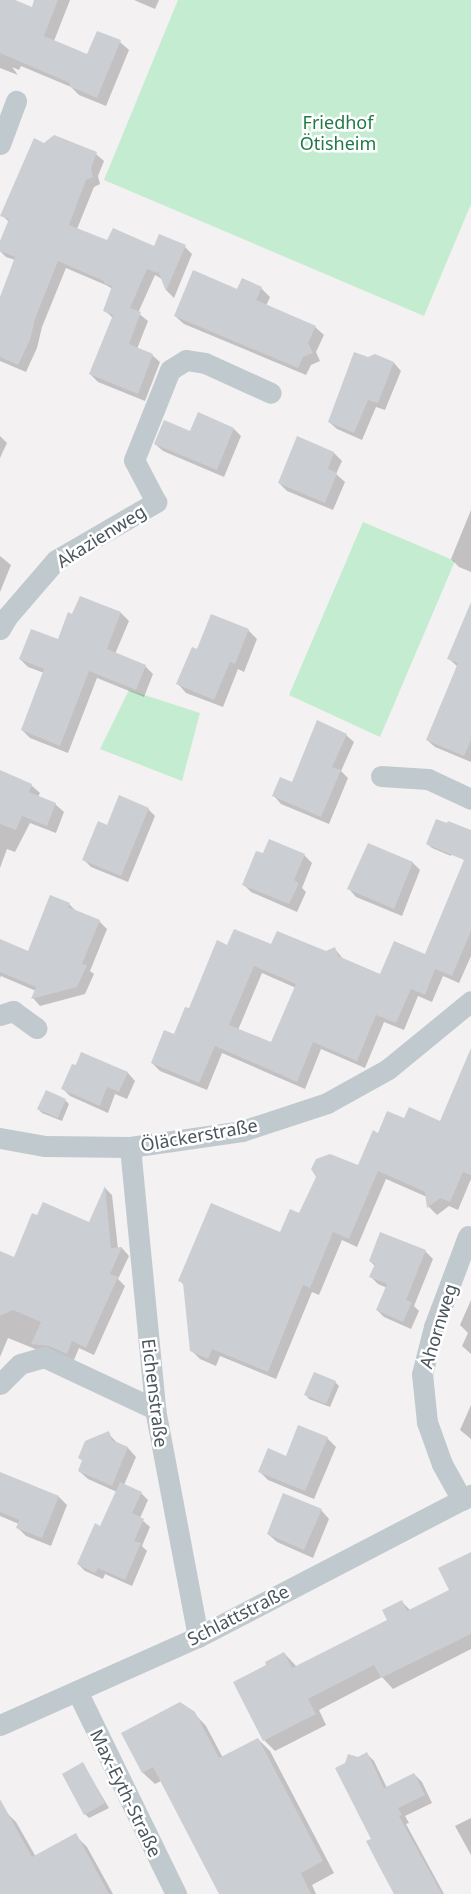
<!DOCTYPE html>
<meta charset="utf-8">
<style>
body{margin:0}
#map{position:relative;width:471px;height:1894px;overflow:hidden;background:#f3f1f1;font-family:"Noto Sans",sans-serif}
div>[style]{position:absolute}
.green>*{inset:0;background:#c4ecd1}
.shadow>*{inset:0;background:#0003}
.building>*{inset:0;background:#cbced3}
.street>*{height:21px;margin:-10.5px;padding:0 10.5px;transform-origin:10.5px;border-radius:10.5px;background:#c0c9ce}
span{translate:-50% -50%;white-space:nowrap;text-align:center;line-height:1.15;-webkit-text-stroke:5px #fff;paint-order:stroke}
.park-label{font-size:18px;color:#207a47}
.street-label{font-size:18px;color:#4a555d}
</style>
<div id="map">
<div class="green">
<i style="clip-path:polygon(178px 0,471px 0,471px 204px,424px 316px,104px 180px)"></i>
<i style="clip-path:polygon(363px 522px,455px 561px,380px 737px,289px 695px)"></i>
<i style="clip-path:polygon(129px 690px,200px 713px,182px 781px,100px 749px)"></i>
</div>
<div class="shadow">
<i style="clip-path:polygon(0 0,11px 0,33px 8px,36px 0,70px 0,54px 41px,88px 55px,120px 42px,129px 50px,106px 106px,79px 95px,71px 87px,21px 66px,19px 70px,12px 67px,18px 75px,0 68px)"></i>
<i style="clip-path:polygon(134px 0,159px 0,155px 9px)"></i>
<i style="clip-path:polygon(44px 144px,96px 154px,104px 161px,98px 176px,100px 184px,94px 187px,77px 229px,108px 242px,155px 247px,185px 247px,192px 254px,174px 298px,167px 291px,162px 279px,155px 275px,138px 313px,148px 321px,137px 349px,152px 355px,160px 362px,145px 401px,98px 382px,90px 374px,113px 318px,104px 310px,112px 289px,108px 286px,66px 268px,42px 327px,37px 348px,26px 372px,0 361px,0 299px,15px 260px,6px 257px,0 251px,0 244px,9px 222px,2px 215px)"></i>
<i style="clip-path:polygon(261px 288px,270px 297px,266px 306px,315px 327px,324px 335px,316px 352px,320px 361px,311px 365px,306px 375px,184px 324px,175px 316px,238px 291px)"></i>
<i style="clip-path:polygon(375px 355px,394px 363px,401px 371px,385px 410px,376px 407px,362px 440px,337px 429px,329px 422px,368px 359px)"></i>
<i style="clip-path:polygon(234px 429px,241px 436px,224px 477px,163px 451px,155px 444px,190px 433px)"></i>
<i style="clip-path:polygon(0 436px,7px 443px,0 458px)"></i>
<i style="clip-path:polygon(298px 438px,334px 453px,342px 461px,336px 474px,345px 482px,333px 510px,287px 491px,279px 483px)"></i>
<i style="clip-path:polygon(471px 510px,471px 572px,459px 567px,451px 559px)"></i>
<i style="clip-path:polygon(0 556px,11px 565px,0 592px)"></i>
<i style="clip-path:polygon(81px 597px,121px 613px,129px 621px,115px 654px,145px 666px,153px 674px,144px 697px,97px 678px,68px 753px,30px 738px,22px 730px,44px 673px,28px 667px,20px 659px,59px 641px)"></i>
<i style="clip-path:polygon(471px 625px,471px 762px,435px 747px,427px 740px,458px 667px,448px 658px)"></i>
<i style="clip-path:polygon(248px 630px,257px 639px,244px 672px,238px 669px,223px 707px,186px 693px,178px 684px)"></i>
<i style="clip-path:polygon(346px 735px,354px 742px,341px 771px,348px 778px,329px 824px,281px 804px,274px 796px,292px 784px)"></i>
<i style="clip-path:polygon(0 771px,31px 785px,40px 793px,38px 797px,55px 804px,64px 812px,56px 833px,30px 823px,15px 852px,7px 849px,0 868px)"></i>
<i style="clip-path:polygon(148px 809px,155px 816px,128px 882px,91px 867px,84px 860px,108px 827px)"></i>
<i style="clip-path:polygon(461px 833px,451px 856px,432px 848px,427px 844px)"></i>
<i style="clip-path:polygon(369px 844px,413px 863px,420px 870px,402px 916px,356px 897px,349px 889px)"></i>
<i style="clip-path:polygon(evenodd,471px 853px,471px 956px,459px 983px,443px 976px,432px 1002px,418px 996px,404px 1030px,384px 1022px,365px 1068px,321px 1049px,305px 1089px,222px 1053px,207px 1090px,160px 1071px,152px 1063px,175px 1036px,228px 946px,272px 946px,326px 952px,335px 949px,344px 960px,381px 975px,425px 956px,471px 853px,262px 973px,296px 988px,272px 1044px,238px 1030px,262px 973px)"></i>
<i style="clip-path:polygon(263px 855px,304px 855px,312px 863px,302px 888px,306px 892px,297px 912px,251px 892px,243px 884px)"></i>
<i style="clip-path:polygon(69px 904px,77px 912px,99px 921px,107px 929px,90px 971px,94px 974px,85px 994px,40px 1006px,33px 998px,36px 991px,1px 976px,0 978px,0 941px,28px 952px)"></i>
<i style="clip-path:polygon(82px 1053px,128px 1073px,135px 1081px,127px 1099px,115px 1094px,108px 1113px,70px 1096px,63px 1089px)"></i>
<i style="clip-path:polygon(471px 1069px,471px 1179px,458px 1210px,449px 1206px,437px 1215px,429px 1207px,427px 1197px,386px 1179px,357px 1247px,342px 1240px,319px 1295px,312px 1292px,276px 1379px,220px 1356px,216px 1366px,200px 1359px,191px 1350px,184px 1285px,180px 1281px,281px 1234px,300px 1214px,359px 1167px,379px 1134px,404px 1120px,440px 1122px)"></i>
<i style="clip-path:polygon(65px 1100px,69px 1104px,62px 1121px,42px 1113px,38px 1109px)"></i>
<i style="clip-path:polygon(105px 1188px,112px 1195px,118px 1249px,122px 1248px,129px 1256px,118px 1279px,125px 1286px,94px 1355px,79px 1348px,74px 1360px,45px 1353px,8px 1338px,0 1357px,0 1266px,90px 1224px)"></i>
<i style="clip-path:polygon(425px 1251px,433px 1259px,414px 1306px,419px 1311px,411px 1329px,384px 1317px,377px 1310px,387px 1288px,378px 1284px,371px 1277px,375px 1266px,370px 1261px)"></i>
<i style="clip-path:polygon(471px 1300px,471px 1354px,462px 1346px,468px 1333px,460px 1325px)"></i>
<i style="clip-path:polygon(335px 1382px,339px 1386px,330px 1407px,309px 1399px,305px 1394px)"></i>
<i style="clip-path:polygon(471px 1405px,471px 1439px,460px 1430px)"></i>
<i style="clip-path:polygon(108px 1433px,118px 1444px,128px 1448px,136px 1457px,124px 1485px,141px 1493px,148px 1500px,140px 1518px,150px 1527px,142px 1546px,147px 1551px,132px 1586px,105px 1574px,103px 1579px,85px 1571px,78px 1564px,101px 1527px,117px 1492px,88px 1479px,79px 1471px,83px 1461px,79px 1458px)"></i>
<i style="clip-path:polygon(327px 1438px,336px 1447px,314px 1499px,268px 1480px,259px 1471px)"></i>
<i style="clip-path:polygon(4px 1474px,59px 1497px,67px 1505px,51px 1546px,26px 1536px,17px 1527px,19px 1524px,0 1516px,0 1484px)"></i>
<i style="clip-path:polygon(321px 1510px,329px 1519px,313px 1558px,277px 1542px,268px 1534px)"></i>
<i style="clip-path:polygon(471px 1553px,471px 1649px,393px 1689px,382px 1677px,319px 1710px,326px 1725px,275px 1751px,264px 1740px,268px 1666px,284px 1653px,297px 1667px,389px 1621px,402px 1602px,410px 1610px,450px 1590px)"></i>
<i style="clip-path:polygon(194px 1713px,206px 1726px,223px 1758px,258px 1739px,270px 1751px,334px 1873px,312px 1885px,316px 1894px,222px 1894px,161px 1781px,155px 1784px,143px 1773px,123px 1733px)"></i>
<i style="clip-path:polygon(366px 1753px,374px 1761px,387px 1788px,414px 1774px,422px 1782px,432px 1803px,405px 1816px,409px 1823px,406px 1824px,444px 1894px,396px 1894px,372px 1840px)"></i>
<i style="clip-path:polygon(83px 1764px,109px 1808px,89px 1818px,85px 1814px)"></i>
<i style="clip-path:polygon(0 1808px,4px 1810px,16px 1822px,36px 1857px,75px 1835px,87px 1847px,113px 1894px,0 1894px)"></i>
<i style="clip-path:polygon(471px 1818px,471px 1855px,455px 1826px)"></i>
</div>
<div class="building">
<i style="clip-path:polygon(0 0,15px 0,32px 7px,34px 0,58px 0,44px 36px,87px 54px,97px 31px,121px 40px,97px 98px,69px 86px,70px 83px,0 53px)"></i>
<i style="clip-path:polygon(54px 135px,97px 152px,91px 168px,93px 177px,86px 180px,69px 225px,107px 240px,113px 228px,154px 246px,159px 234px,186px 245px,166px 291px,158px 271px,157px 273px,147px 269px,130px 308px,141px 312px,129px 344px,153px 354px,138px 394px,89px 374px,113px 315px,103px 311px,112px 286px,104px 283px,104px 281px,58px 261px,35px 319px,30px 340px,18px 365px,0 357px,0 297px,15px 257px,0 251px,0 241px,9px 219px,0 216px,34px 138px,44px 143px)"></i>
<i style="clip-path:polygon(193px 270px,237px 289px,242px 278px,262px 287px,256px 300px,316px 326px,308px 343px,313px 353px,303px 357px,298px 368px,174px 316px)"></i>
<i style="clip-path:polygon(354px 352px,368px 357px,375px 354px,394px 362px,378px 403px,368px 400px,354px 433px,328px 422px)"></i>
<i style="clip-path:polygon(198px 412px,234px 428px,217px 470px,154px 444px,164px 420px,190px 431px)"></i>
<i style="clip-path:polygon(297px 436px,334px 452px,328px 469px,337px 473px,325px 503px,278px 483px)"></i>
<i style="clip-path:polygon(80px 596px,121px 612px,107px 649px,146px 665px,136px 690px,89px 671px,60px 746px,21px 730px,44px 669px,19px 659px,31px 629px,58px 639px,68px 612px,72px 614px)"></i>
<i style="clip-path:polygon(471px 602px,471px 740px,464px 756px,426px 740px,458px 663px,447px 659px)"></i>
<i style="clip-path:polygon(211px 614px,249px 629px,235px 664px,230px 662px,214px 700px,176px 684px,192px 647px,197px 649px)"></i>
<i style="clip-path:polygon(317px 720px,347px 734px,332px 767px,341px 770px,321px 817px,272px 796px,280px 777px,292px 782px)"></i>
<i style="clip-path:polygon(0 770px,32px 784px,29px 792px,56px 803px,47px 826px,22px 816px,16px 830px,0 824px)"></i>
<i style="clip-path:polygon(119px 795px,149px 808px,121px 876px,82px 860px,98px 821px,107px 825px)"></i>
<i style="clip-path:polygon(evenodd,436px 819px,447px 823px,448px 821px,471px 830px,471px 931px,452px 976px,435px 969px,425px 995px,411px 989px,396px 1023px,376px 1015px,357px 1061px,313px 1042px,297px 1082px,215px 1046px,199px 1083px,151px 1063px,164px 1030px,174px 1034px,185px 1007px,189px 1008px,217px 940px,227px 945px,234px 929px,271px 944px,277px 931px,326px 951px,335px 947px,338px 956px,380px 974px,394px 941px,425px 954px,464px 860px,426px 844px,436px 819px,254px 966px,296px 984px,271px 1042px,229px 1025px,254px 966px)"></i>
<i style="clip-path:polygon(269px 839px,305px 854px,294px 880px,299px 883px,289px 904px,242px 885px,256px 851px,263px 853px)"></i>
<i style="clip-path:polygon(368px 843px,413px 862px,394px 909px,347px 889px)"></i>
<i style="clip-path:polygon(50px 895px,70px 903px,68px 907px,100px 920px,82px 964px,87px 965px,77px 987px,31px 999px,36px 987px,0 972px,0 939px,28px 951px)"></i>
<i style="clip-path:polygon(471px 1048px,471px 1175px,463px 1172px,450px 1202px,440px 1198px,427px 1208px,425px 1192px,378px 1171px,349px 1239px,333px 1232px,310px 1288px,303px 1285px,268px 1372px,212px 1349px,208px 1359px,190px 1351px,183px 1283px,178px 1281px,211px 1203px,280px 1232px,290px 1209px,299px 1213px,316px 1177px,311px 1169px,316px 1159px,330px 1154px,358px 1165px,373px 1130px,378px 1133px,387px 1111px,404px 1118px,409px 1107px,440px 1121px)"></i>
<i style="clip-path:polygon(81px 1052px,128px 1072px,119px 1092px,107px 1087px,100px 1106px,61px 1089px,72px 1064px,76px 1065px)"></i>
<i style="clip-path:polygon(46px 1090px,66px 1099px,58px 1118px,37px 1109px)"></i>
<i style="clip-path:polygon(105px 1186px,111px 1248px,122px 1247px,110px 1274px,118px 1277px,86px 1348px,72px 1341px,67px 1354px,49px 1346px,31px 1344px,41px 1322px,13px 1310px,0 1316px,0 1251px,14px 1257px,32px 1213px,37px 1215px,43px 1202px,89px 1222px)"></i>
<i style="clip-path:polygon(380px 1232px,426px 1250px,406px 1300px,412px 1302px,403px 1322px,376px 1310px,387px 1284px,369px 1277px,375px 1264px,369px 1261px)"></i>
<i style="clip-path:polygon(314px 1372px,336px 1381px,326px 1404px,304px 1395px)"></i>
<i style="clip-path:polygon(298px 1425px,328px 1437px,305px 1491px,258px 1472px,268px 1448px,286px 1456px)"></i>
<i style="clip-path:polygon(109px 1431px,112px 1440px,128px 1447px,112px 1486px,78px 1471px,82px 1460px,78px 1458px,85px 1441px)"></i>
<i style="clip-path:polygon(0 1472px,59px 1496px,42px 1538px,16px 1528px,19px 1520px,0 1512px)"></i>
<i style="clip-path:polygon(120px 1482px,142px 1492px,132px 1513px,144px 1519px,134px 1541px,141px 1543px,125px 1580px,98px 1568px,95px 1573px,77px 1564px,95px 1523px,100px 1526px)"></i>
<i style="clip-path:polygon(283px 1493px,322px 1509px,304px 1550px,267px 1534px)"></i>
<i style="clip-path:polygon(471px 1552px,471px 1634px,381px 1678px,374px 1665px,308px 1699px,316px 1714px,263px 1741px,233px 1682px,266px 1665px,265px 1662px,284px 1652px,292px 1668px,387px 1620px,382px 1610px,402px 1600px,407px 1611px,449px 1590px,438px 1568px)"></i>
<i style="clip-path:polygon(180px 1702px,195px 1712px,219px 1758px,258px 1738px,323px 1861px,301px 1873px,311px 1894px,219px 1894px,153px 1767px,142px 1773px,121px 1733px)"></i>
<i style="clip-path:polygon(367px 1752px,384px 1788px,414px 1773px,425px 1795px,398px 1808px,402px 1815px,399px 1816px,442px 1894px,394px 1894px,380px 1868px,366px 1841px,371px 1839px,335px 1768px,345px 1763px,348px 1754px,358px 1757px)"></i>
<i style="clip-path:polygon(83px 1762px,105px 1803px,84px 1815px,62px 1774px)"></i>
<i style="clip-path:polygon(0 1799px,32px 1857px,76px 1833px,109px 1894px,0 1894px)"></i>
</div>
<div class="street">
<i style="left:0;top:144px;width:46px;rotate:-69.6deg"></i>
<i style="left:0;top:629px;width:14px;rotate:-60deg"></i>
<i style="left:7px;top:617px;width:75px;rotate:-49.3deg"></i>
<i style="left:56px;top:560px;width:116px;rotate:-30.1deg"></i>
<i style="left:156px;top:502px;width:47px;rotate:-117.6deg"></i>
<i style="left:134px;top:460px;width:97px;rotate:-68.2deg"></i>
<i style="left:170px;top:370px;width:19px;rotate:-32deg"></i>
<i style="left:186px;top:360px;width:19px;rotate:9deg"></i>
<i style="left:205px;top:363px;width:72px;rotate:24.4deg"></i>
<i style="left:381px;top:776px;width:47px;rotate:3.7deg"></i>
<i style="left:428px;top:779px;width:47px;rotate:24.9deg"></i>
<i style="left:0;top:1015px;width:14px;rotate:-17deg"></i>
<i style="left:13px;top:1011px;width:29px;rotate:36deg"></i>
<i style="left:0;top:1138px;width:46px;rotate:10.1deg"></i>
<i style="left:45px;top:1146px;width:85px;rotate:0.7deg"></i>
<i style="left:130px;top:1147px;width:113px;rotate:-8.1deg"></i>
<i style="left:242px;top:1131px;width:89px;rotate:-18.2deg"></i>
<i style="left:327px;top:1103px;width:70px;rotate:-29.1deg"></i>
<i style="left:388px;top:1069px;width:107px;rotate:-39.3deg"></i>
<i style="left:130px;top:1147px;width:263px;rotate:84.5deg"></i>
<i style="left:155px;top:1409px;width:232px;rotate:79.3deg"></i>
<i style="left:0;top:1384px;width:28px;rotate:-45deg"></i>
<i style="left:20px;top:1364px;width:25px;rotate:-16deg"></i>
<i style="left:44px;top:1357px;width:123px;rotate:25.1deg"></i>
<i style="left:462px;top:1500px;width:41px;rotate:-119.1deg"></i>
<i style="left:442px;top:1464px;width:45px;rotate:-109.7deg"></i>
<i style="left:427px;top:1422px;width:48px;rotate:-95.9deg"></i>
<i style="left:422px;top:1374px;width:49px;rotate:-75.7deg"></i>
<i style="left:434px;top:1327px;width:97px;rotate:-69.5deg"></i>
<i style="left:77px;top:1691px;width:226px;rotate:64deg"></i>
<i style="left:0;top:1725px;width:217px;rotate:-24deg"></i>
<i style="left:198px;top:1637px;width:308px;rotate:-27.5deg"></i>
</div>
<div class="park-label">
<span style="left:338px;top:133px">Friedhof<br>Ötisheim</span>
</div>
<div class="street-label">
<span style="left:101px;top:536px;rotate:-32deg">Akazienweg</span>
<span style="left:199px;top:1135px;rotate:-10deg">Öläckerstraße</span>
<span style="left:438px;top:1326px;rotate:-73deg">Ahornweg</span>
<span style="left:155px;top:1393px;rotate:83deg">Eichenstraße</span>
<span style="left:238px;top:1615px;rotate:-27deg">Schlattstraße</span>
<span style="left:126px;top:1793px;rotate:64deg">Max-Eyth-Straße</span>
</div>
</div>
